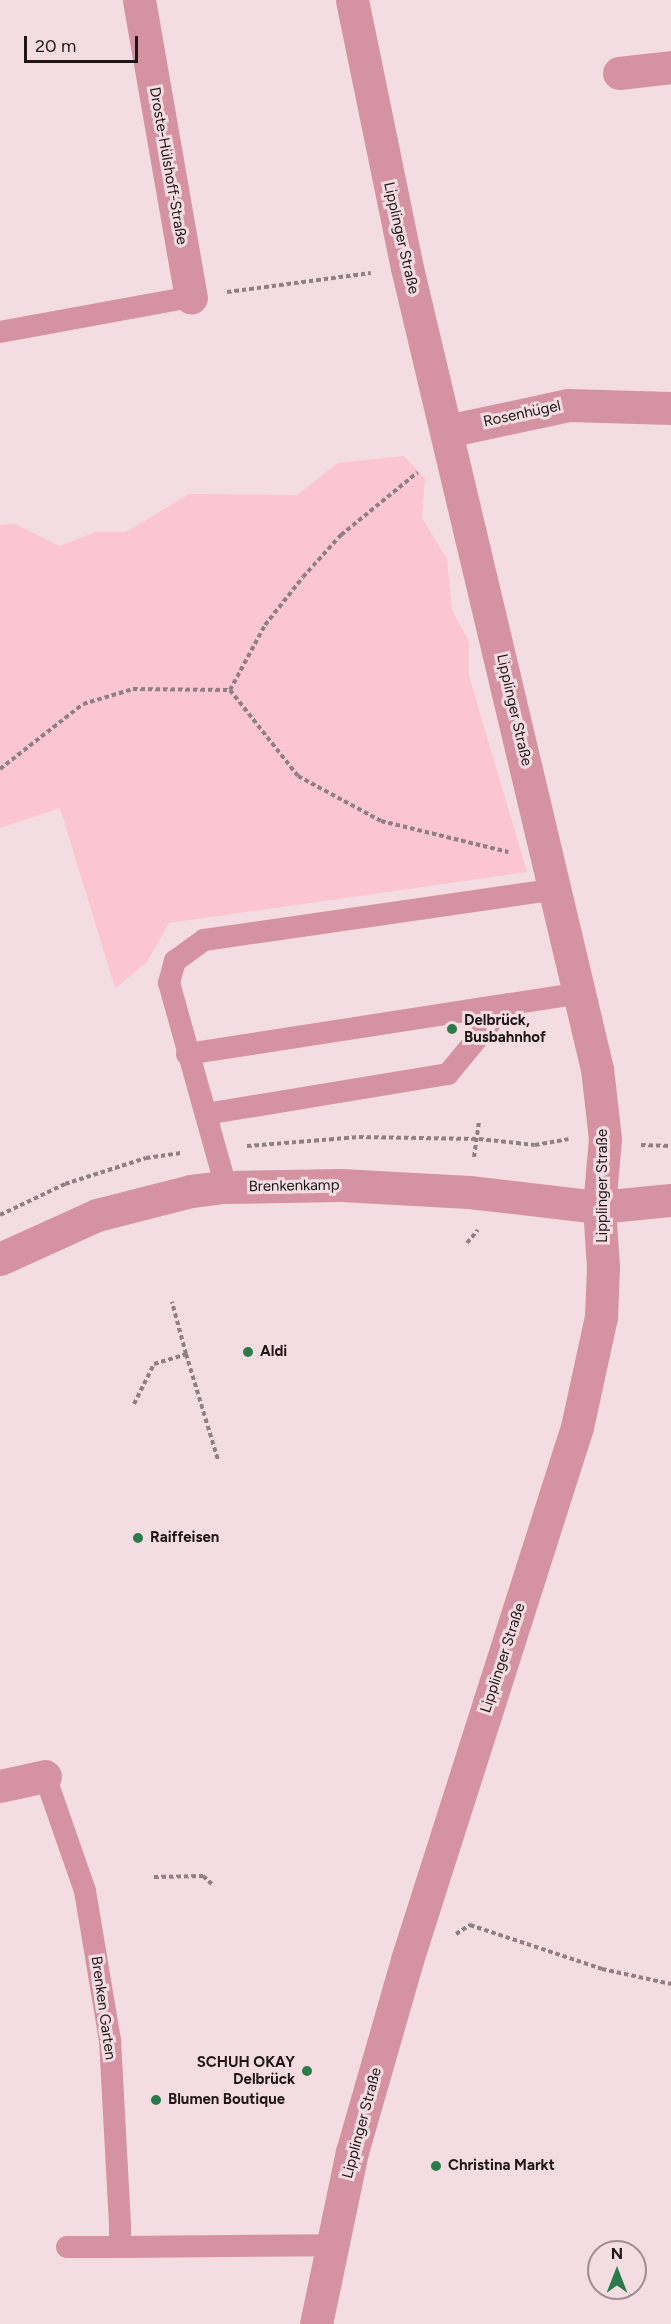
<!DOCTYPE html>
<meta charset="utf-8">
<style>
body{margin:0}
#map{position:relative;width:671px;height:2324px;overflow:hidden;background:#f4dde2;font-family:Figtree,sans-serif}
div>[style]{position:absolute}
.green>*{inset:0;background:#fbc5d1}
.path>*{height:4px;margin-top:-2px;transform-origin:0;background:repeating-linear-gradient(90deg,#908084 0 4.5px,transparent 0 7.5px)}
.service>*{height:22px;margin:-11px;padding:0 11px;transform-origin:11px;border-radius:11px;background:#d492a2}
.minor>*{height:33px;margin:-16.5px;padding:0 16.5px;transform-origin:16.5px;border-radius:16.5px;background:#d492a2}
.dots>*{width:16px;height:16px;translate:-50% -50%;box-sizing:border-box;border:3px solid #f4dde2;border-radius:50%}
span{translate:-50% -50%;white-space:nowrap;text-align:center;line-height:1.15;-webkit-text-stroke:6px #f4dde2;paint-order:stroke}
.street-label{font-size:15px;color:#1e1618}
.poi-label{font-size:15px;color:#1e1618;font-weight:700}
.left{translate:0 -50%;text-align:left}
.right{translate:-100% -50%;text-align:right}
.north{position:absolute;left:587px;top:2240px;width:60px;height:60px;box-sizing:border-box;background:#f4dde2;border:2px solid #9e8d91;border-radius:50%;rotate:0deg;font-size:16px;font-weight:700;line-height:24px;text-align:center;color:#1e1618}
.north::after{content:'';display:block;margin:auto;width:21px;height:27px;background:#2b7a4a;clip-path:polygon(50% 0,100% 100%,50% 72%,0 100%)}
.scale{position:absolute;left:24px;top:36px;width:114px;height:27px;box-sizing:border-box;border:3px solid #1e1618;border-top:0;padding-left:8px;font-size:18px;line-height:21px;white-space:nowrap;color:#1e1618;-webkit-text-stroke:4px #f4dde2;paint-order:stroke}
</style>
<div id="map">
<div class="green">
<i style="clip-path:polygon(404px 456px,425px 478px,422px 518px,447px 559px,452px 610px,469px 642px,469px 676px,527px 872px,169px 923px,147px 962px,115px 988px,60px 808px,0 828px,0 525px,15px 524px,60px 546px,95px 532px,126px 532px,189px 494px,297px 495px,338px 463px)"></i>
</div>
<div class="path">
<i style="left:227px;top:292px;width:145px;rotate:-7.5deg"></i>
<i style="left:230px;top:690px;width:110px;rotate:51.7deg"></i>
<i style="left:298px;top:776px;width:94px;rotate:28.5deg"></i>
<i style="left:381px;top:821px;width:131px;rotate:13.7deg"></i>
<i style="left:0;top:769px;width:105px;rotate:-38.1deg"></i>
<i style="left:83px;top:704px;width:52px;rotate:-16.7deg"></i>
<i style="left:133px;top:689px;width:97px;rotate:0.6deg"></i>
<i style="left:230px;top:690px;width:74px;rotate:-61.7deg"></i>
<i style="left:265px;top:625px;width:61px;rotate:-51.6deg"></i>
<i style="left:303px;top:577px;width:57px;rotate:-47.9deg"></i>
<i style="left:341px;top:535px;width:99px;rotate:-39.3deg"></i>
<i style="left:641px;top:1145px;width:30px;rotate:2deg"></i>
<i style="left:247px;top:1146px;width:112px;rotate:-4.6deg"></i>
<i style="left:359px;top:1137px;width:120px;rotate:1deg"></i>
<i style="left:479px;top:1139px;width:56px;rotate:6.1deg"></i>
<i style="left:535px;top:1145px;width:34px;rotate:-10deg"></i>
<i style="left:474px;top:1157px;width:35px;rotate:-82deg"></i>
<i style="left:0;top:1215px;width:72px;rotate:-25.5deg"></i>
<i style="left:65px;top:1184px;width:85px;rotate:-17.8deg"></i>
<i style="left:146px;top:1158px;width:37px;rotate:-8deg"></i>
<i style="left:467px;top:1243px;width:17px;rotate:-50deg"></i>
<i style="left:186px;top:1354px;width:111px;rotate:73.2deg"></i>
<i style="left:134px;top:1404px;width:45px;rotate:-63.4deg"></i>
<i style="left:154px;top:1364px;width:34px;rotate:-17deg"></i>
<i style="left:186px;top:1354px;width:54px;rotate:-105.1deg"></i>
<i style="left:154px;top:1877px;width:49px;rotate:-1.2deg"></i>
<i style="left:203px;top:1876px;width:15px;rotate:42deg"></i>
<i style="left:456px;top:1934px;width:17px;rotate:-33deg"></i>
<i style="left:470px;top:1925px;width:139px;rotate:18.4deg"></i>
<i style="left:602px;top:1969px;width:71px;rotate:12.3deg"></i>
</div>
<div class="service">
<i style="left:0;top:332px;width:194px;rotate:-10.4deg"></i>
<i style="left:187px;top:1054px;width:400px;rotate:-8.8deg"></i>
<i style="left:206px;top:1114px;width:245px;rotate:-9.4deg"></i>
<i style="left:448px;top:1074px;width:87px;rotate:-50.6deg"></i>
<i style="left:226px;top:1187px;width:212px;rotate:-105.6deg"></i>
<i style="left:169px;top:983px;width:23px;rotate:-75deg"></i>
<i style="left:175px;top:961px;width:36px;rotate:-36deg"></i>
<i style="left:204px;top:940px;width:356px;rotate:-8.2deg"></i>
<i style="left:45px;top:1776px;width:122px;rotate:70.8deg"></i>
<i style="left:85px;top:1891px;width:151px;rotate:80.5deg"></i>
<i style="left:110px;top:2040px;width:185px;rotate:86.9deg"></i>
<i style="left:120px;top:2225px;width:22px;rotate:90deg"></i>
<i style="left:120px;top:2247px;width:53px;rotate:180deg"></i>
<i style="left:120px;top:2247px;width:214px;rotate:-0.5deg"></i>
</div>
<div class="minor">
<i style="left:139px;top:0;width:302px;rotate:80.1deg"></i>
<i style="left:619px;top:73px;width:52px;rotate:-6.6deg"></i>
<i style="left:447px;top:431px;width:124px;rotate:-12.1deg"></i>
<i style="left:568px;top:405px;width:103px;rotate:1.7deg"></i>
<i style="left:0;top:1259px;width:107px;rotate:-24.4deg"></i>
<i style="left:97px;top:1215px;width:97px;rotate:-14.3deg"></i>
<i style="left:191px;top:1191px;width:35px;rotate:-7deg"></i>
<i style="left:226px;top:1187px;width:115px;rotate:-1deg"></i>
<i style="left:341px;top:1185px;width:128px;rotate:3.1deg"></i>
<i style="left:469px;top:1192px;width:131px;rotate:6.6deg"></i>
<i style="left:599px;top:1207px;width:72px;rotate:-5.6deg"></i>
<i style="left:0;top:1786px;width:46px;rotate:-12.5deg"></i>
<i style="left:316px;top:2324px;width:176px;rotate:-78.2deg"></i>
<i style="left:352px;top:2152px;width:200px;rotate:-74deg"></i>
<i style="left:407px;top:1960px;width:559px;rotate:-72.31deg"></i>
<i style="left:577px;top:1427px;width:113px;rotate:-77.7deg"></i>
<i style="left:601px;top:1317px;width:50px;rotate:-87.7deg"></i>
<i style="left:603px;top:1267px;width:60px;rotate:-93.8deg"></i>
<i style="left:599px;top:1207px;width:68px;rotate:-85deg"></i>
<i style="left:605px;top:1139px;width:70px;rotate:-96.5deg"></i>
<i style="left:597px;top:1069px;width:823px;rotate:-103.34deg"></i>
<i style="left:407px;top:268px;width:274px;rotate:-101.6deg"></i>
</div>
<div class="dots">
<i style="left:452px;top:1029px;background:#2b7a4a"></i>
<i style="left:248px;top:1352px;background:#2b7a4a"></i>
<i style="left:138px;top:1538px;background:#2b7a4a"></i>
<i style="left:307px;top:2071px;background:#2b7a4a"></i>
<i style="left:156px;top:2100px;background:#2b7a4a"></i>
<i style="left:436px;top:2166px;background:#2b7a4a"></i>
</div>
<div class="street-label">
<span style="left:168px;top:166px;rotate:80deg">Droste-Hülshoff-Straße</span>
<span style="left:401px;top:238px;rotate:77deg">Lipplinger Straße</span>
<span style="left:522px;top:414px;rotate:-12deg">Rosenhügel</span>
<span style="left:514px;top:710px;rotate:77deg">Lipplinger Straße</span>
<span style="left:294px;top:1186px;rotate:-1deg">Brenkenkamp</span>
<span style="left:603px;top:1186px;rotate:-90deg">Lipplinger Straße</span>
<span style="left:503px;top:1658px;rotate:-72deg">Lipplinger Straße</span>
<span style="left:103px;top:2008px;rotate:82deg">Brenken Garten</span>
<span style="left:362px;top:2123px;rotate:-75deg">Lipplinger Straße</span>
</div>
<div class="poi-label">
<span class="left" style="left:464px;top:1029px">Delbrück,<br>Busbahnhof</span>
<span class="left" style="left:260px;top:1352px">Aldi</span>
<span class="left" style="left:150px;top:1538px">Raiffeisen</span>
<span class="right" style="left:295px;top:2071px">SCHUH OKAY<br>Delbrück</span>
<span class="left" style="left:168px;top:2100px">Blumen Boutique</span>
<span class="left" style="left:448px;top:2166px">Christina Markt</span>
</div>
<div class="north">N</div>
<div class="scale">20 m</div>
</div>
